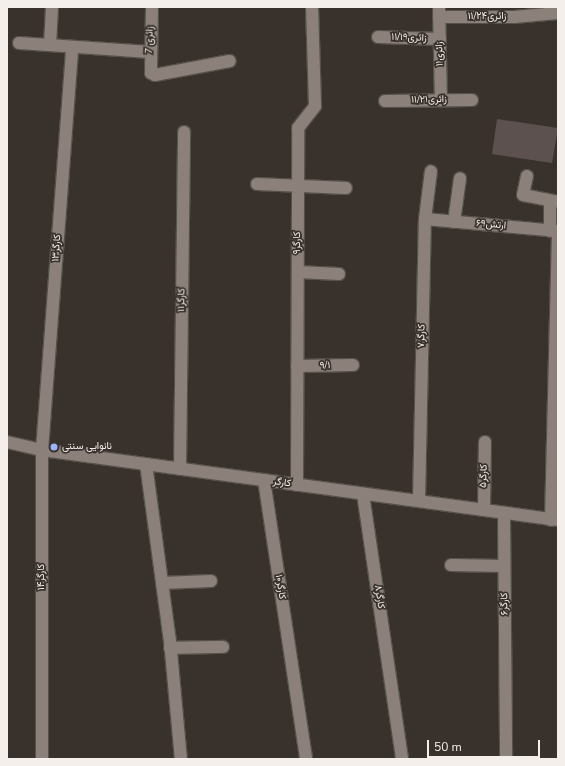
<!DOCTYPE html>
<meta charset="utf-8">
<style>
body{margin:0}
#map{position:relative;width:565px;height:766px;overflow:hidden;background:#39312b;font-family:"Nunito Sans",Vazirmatn,sans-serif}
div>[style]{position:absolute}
.building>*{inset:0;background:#5c514f}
.roads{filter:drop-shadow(1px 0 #57514b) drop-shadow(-1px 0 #57514b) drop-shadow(0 1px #57514b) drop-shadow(0 -1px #57514b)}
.minor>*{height:12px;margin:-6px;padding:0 6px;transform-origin:6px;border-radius:6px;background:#8b817a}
.dots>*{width:11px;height:11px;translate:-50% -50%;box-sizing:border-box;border:2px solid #39312b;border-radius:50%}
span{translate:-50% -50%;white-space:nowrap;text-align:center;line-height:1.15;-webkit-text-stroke:3.5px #39312b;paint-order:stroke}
.street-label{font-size:10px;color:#f4efeb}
.poi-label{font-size:10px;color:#f4efeb}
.left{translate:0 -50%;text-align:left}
.frame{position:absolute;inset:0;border:8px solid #f4efeb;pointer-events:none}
.scale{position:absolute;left:427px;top:740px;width:113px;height:18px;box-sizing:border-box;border:2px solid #f4efeb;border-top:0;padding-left:5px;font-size:12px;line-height:14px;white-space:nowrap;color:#f4efeb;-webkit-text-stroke:3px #39312b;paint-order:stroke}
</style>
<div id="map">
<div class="building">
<i style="clip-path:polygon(497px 119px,558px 128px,552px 163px,492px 154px)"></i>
</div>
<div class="roads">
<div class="minor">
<i style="left:152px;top:7px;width:66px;rotate:90.9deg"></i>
<i style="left:151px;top:73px;width:4px;rotate:27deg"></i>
<i style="left:155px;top:75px;width:76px;rotate:-10.6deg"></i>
<i style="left:439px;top:7px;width:93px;rotate:88.8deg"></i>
<i style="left:439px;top:17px;width:75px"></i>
<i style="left:514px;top:17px;width:44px;rotate:-5.2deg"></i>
<i style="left:378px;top:37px;width:62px;rotate:1.8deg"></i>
<i style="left:19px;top:43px;width:131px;rotate:3.9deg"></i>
<i style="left:50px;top:45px;width:38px;rotate:-87deg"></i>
<i style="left:385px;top:101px;width:87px;rotate:-0.7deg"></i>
<i style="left:527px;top:176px;width:19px;rotate:102deg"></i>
<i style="left:523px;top:195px;width:36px;rotate:11deg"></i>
<i style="left:257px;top:184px;width:89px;rotate:2.6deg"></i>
<i style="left:425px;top:219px;width:134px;rotate:5.2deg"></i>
<i style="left:454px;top:222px;width:44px;rotate:-82.2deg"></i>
<i style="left:550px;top:231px;width:30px;rotate:-90deg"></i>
<i style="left:298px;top:272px;width:41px;rotate:2.8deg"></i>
<i style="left:297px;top:366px;width:56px;rotate:-1deg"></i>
<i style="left:7px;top:442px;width:36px;rotate:13deg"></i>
<i style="left:42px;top:450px;width:521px;rotate:7.73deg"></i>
<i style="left:146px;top:464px;width:179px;rotate:82.3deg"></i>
<i style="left:170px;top:641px;width:119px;rotate:84.7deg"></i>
<i style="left:180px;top:469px;width:337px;rotate:-89.3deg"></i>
<i style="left:264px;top:480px;width:282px;rotate:81.4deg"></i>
<i style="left:297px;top:485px;width:357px;rotate:-89.8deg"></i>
<i style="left:298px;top:128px;width:28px;rotate:-52deg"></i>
<i style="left:315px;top:106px;width:99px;rotate:-91.7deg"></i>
<i style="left:363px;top:494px;width:268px;rotate:81.6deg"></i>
<i style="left:419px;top:501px;width:282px;rotate:-88.8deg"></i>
<i style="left:425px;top:219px;width:48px;rotate:-82.9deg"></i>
<i style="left:484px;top:510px;width:68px;rotate:-89.2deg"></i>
<i style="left:504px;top:513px;width:246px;rotate:89.5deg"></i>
<i style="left:551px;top:520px;width:289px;rotate:-88.6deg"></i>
<i style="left:451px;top:565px;width:53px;rotate:1.1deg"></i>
<i style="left:162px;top:583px;width:49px;rotate:-2.3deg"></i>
<i style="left:170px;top:648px;width:53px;rotate:-1.1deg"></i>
<i style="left:42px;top:759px;width:309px;rotate:-90deg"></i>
<i style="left:42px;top:450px;width:404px;rotate:-85.7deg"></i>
</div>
</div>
<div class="dots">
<i style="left:54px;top:447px;background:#9ab5fd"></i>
</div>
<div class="street-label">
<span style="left:487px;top:17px">زائری۱۱/۲۴</span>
<span style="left:409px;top:38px;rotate:2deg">زائری۱۱/۱۹</span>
<span style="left:150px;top:40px;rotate:-88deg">زائری 7</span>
<span style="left:440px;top:54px;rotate:-91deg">زائری۱۱</span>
<span style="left:429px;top:100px;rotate:-1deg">۱۱/۲۱زائری</span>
<span style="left:491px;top:225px;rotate:5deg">ارتش۶۹</span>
<span style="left:298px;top:243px;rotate:-90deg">کارگر۹</span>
<span style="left:57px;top:248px;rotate:-86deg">کارگر۱۳</span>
<span style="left:182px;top:300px;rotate:-89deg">کارگر۱۱</span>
<span style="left:422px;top:336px;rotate:-89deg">کارگر۷</span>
<span style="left:325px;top:366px;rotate:-1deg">۹/۱</span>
<span style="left:484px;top:476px;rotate:-88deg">کارگر۵</span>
<span style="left:282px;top:483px;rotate:8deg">کارگر</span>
<span style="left:42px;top:577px;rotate:-90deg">کارگر۱۴</span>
<span style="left:280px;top:587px;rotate:81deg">کارگر۱۰</span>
<span style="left:379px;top:597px;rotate:81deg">کارگر۸</span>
<span style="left:505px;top:604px;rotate:-91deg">کارگر۶</span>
</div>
<div class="poi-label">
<span class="left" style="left:62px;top:447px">نانوایی سنتی</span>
</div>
<div class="frame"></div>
<div class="scale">50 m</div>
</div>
